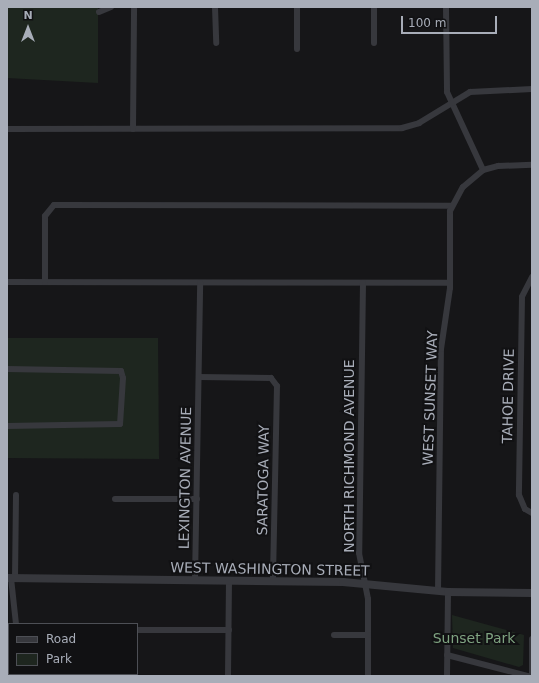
<!DOCTYPE html>
<style>
body{margin:0}
#map{position:relative;width:539px;height:683px;overflow:hidden;background:#161618;font-family:"DejaVu Sans",sans-serif}
div>[style]{position:absolute}
.green>*{inset:0;background:#1e261f}
.minor>*{height:6px;margin:-3px;padding:0 3px;transform-origin:3px;border-radius:3px;background:#37383d}
.tertiary>*{height:8px;margin:-4px;padding:0 4px;transform-origin:4px;border-radius:4px;background:#37383d}
span{translate:-50% -50%;white-space:nowrap;text-align:center;line-height:1.15;-webkit-text-stroke:4px #111113;paint-order:stroke}
.street-label{font-size:14px;color:#a8adb8}
.park-label{font-size:14px;color:#7fa381}
.frame{position:absolute;inset:0;border:8px solid #a8adb8;pointer-events:none}
.legend{position:absolute;left:8px;top:623px;width:130px;height:52px;box-sizing:border-box;background:#111113;border:1px solid #4d4f55;margin:0;padding:5px 7px;list-style:none;font-size:12px;color:#a8adb8}
.legend li{display:flex;align-items:center;gap:8px;height:20px}
.legend b{width:20px;border:1px solid #4d4f55}
.north{position:absolute;left:8px;top:8px;width:40px;height:40px;-webkit-text-stroke:3px #111113;paint-order:stroke;rotate:0deg;font-size:11px;font-weight:700;line-height:16px;text-align:center;color:#a8adb8}
.north::after{content:'';display:block;margin:auto;width:14px;height:18px;background:#a8adb8;clip-path:polygon(50% 0,100% 100%,50% 72%,0 100%)}
.scale{position:absolute;left:401px;top:16px;width:96px;height:18px;box-sizing:border-box;border:2px solid #a8adb8;border-top:0;padding-left:5px;font-size:12px;line-height:14px;white-space:nowrap;color:#a8adb8;-webkit-text-stroke:3px #111113;paint-order:stroke}
</style>
<div id="map">
<div class="green">
<i style="clip-path:polygon(7px 7px,98px 7px,98px 83px,7px 78px)"></i>
<i style="clip-path:polygon(7px 338px,158px 338px,159px 459px,7px 458px)"></i>
<i style="clip-path:polygon(452px 615px,524px 635px,523px 665px,519px 667px,453px 648px)"></i>
</div>
<div class="minor">
<i style="left:215px;top:7px;width:36px;rotate:88deg"></i>
<i style="left:374px;top:7px;width:36px;rotate:90deg"></i>
<i style="left:446px;top:7px;width:85px;rotate:89.3deg"></i>
<i style="left:447px;top:92px;width:86px;rotate:65.2deg"></i>
<i style="left:99px;top:12px;width:13px;rotate:-23deg"></i>
<i style="left:297px;top:49px;width:42px;rotate:-90deg"></i>
<i style="left:7px;top:129px;width:395px;rotate:-0.1deg"></i>
<i style="left:402px;top:128px;width:18px;rotate:-16deg"></i>
<i style="left:419px;top:123px;width:60px;rotate:-31.3deg"></i>
<i style="left:470px;top:92px;width:62px;rotate:-2.8deg"></i>
<i style="left:133px;top:129px;width:122px;rotate:-89.5deg"></i>
<i style="left:532px;top:277px;width:22px;rotate:117deg"></i>
<i style="left:522px;top:297px;width:198px;rotate:90.9deg"></i>
<i style="left:519px;top:495px;width:15px;rotate:67deg"></i>
<i style="left:525px;top:509px;width:8px;rotate:30deg"></i>
<i style="left:7px;top:282px;width:443px;rotate:0.1deg"></i>
<i style="left:45px;top:282px;width:66px;rotate:-90deg"></i>
<i style="left:45px;top:216px;width:14px;rotate:-51deg"></i>
<i style="left:54px;top:205px;width:397px;rotate:0.1deg"></i>
<i style="left:363px;top:283px;width:270px;rotate:90.8deg"></i>
<i style="left:359px;top:553px;width:47px;rotate:78.9deg"></i>
<i style="left:368px;top:599px;width:77px;rotate:90deg"></i>
<i style="left:7px;top:369px;width:114px;rotate:1deg"></i>
<i style="left:121px;top:371px;width:7px;rotate:74deg"></i>
<i style="left:123px;top:378px;width:46px;rotate:93.7deg"></i>
<i style="left:120px;top:424px;width:113px;rotate:179deg"></i>
<i style="left:199px;top:377px;width:72px;rotate:0.8deg"></i>
<i style="left:271px;top:378px;width:10px;rotate:53deg"></i>
<i style="left:277px;top:386px;width:194px;rotate:91.2deg"></i>
<i style="left:115px;top:499px;width:82px"></i>
<i style="left:11px;top:578px;width:46px;rotate:83.8deg"></i>
<i style="left:15px;top:578px;width:83px;rotate:-89.3deg"></i>
<i style="left:195px;top:580px;width:297px;rotate:-89deg"></i>
<i style="left:438px;top:591px;width:242px;rotate:-89.3deg"></i>
<i style="left:441px;top:349px;width:62px;rotate:-81.6deg"></i>
<i style="left:450px;top:288px;width:77px;rotate:-90deg"></i>
<i style="left:450px;top:211px;width:27px;rotate:-62deg"></i>
<i style="left:463px;top:187px;width:26px;rotate:-40deg"></i>
<i style="left:483px;top:170px;width:16px;rotate:-15deg"></i>
<i style="left:498px;top:166px;width:34px;rotate:-2deg"></i>
<i style="left:137px;top:630px;width:92px"></i>
<i style="left:334px;top:635px;width:34px"></i>
<i style="left:532px;top:639px;width:37px;rotate:90deg"></i>
<i style="left:447px;top:655px;width:84px;rotate:14.5deg"></i>
<i style="left:56px;top:674px;width:2px;rotate:63deg"></i>
<i style="left:228px;top:676px;width:96px;rotate:-89.4deg"></i>
<i style="left:447px;top:676px;width:84px;rotate:-89.3deg"></i>
</div>
<div class="tertiary">
<i style="left:7px;top:578px;width:336px;rotate:0.7deg"></i>
<i style="left:343px;top:582px;width:105px;rotate:5.4deg"></i>
<i style="left:448px;top:592px;width:84px;rotate:0.7deg"></i>
</div>
<div class="street-label">
<span style="left:508px;top:396px;rotate:-89deg">TAHOE DRIVE</span>
<span style="left:430px;top:398px;rotate:-88deg">WEST SUNSET WAY</span>
<span style="left:349px;top:456px;rotate:-90deg">NORTH RICHMOND AVENUE</span>
<span style="left:185px;top:478px;rotate:-89deg">LEXINGTON AVENUE</span>
<span style="left:263px;top:480px;rotate:-89deg">SARATOGA WAY</span>
<span style="left:270px;top:569px;rotate:1deg">WEST WASHINGTON STREET</span>
</div>
<div class="park-label">
<span style="left:474px;top:638px">Sunset Park</span>
</div>
<div class="frame"></div>
<ul class="legend">
<li><b style="height:5px;background:#37383d"></b>Road</li>
<li><b style="height:11px;background:#1e261f"></b>Park</li>
</ul>
<div class="north">N</div>
<div class="scale">100 m</div>
</div>
